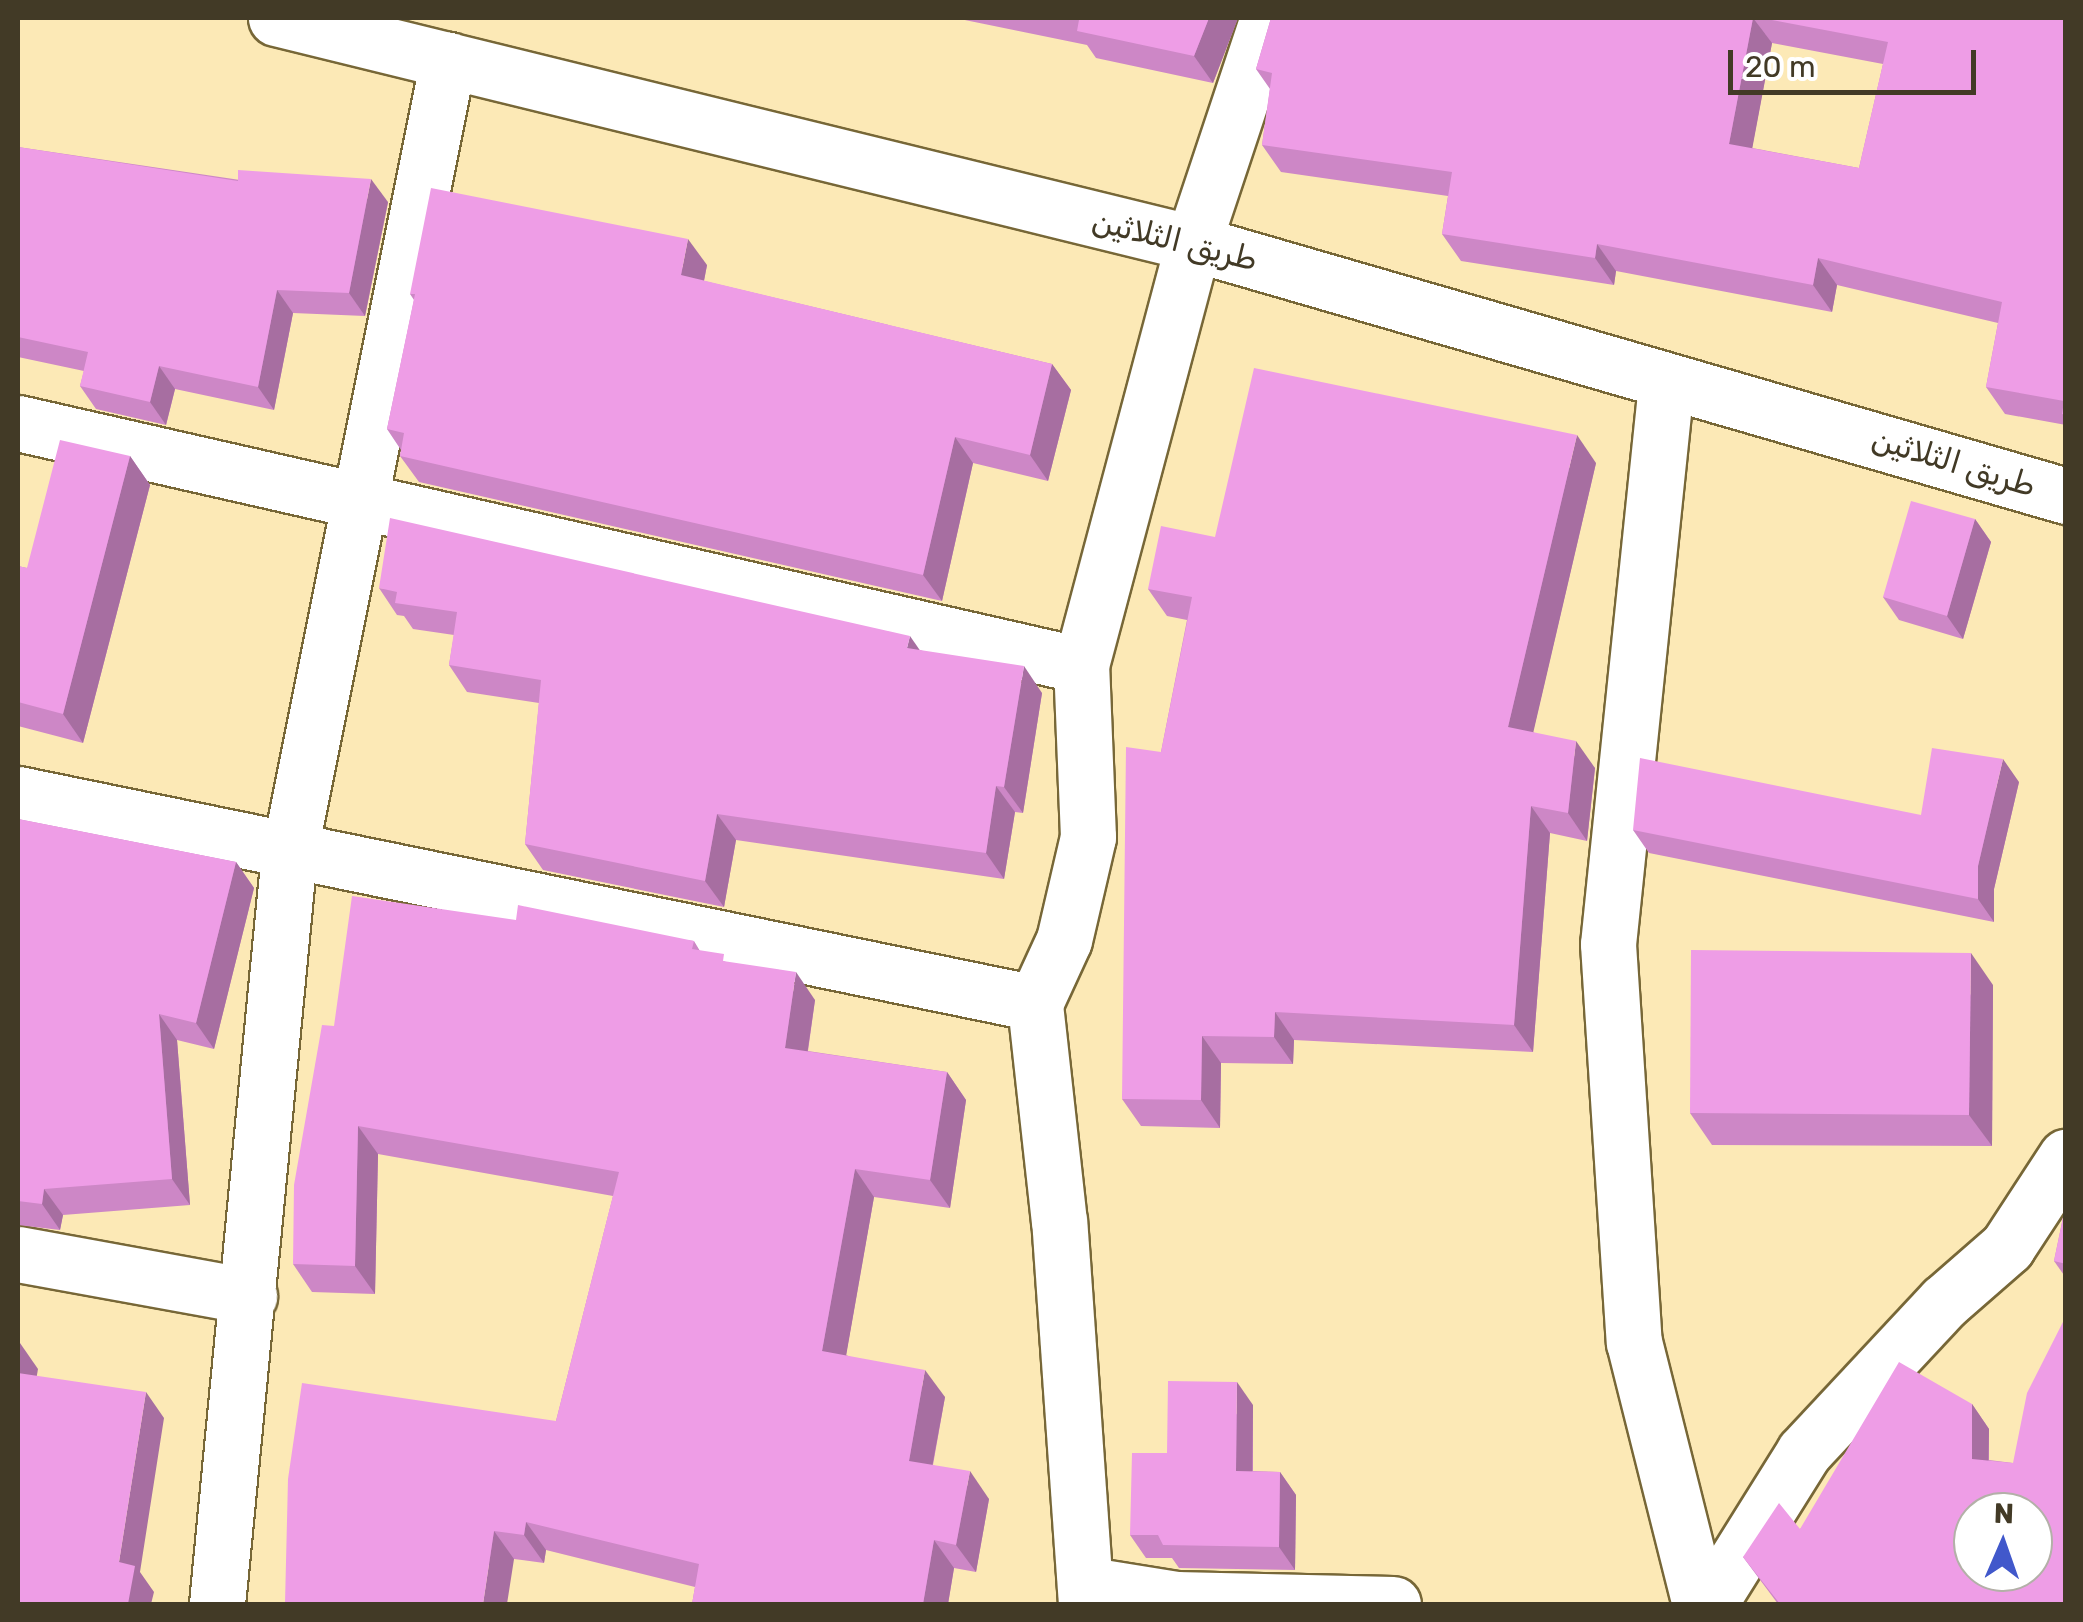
<!DOCTYPE html>
<meta charset="utf-8">
<style>
body{margin:0}
#map{position:relative;width:2083px;height:1622px;overflow:hidden;background:#fce9b6;font-family:Rubik,"Noto Naskh Arabic",sans-serif}
div>[style]{position:absolute}
.roads{filter:drop-shadow(2px 0 #776737) drop-shadow(-2px 0 #776737) drop-shadow(0 2px #776737) drop-shadow(0 -2px #776737)}
.minor>*{height:55px;margin:-27.5px;padding:0 27.5px;transform-origin:27.5px;border-radius:27.5px;background:#fff}
.secondary>*{height:55px;margin:-27.5px;padding:0 27.5px;transform-origin:27.5px;border-radius:27.5px;background:#fff}
.wall>*{inset:0;background:#cd87c6}
.shaded-wall>*{inset:0;background:#a76ea1}
.building>*{inset:0;background:#ee9de6}
span{translate:-50% -50%;white-space:nowrap;text-align:center;line-height:1.15;-webkit-text-stroke:10px #fff;paint-order:stroke}
.street-label{font-size:32px;color:#423a26}
.frame{position:absolute;inset:0;border:20px solid #423a26;pointer-events:none}
.north{position:absolute;left:1953px;top:1492px;width:100px;height:100px;box-sizing:border-box;background:#fff;border:2px solid #b3b0a8;border-radius:50%;rotate:2deg;font-size:28px;font-weight:700;line-height:40px;text-align:center;color:#423a26}
.north::after{content:'';display:block;margin:auto;width:35px;height:45px;background:#4158cb;clip-path:polygon(50% 0,100% 100%,50% 72%,0 100%)}
.scale{position:absolute;left:1728px;top:50px;width:248px;height:45px;box-sizing:border-box;border:5px solid #423a26;border-top:0;padding-left:12px;font-size:30px;line-height:35px;white-space:nowrap;color:#423a26;-webkit-text-stroke:8px #fff;paint-order:stroke}
</style>
<div id="map">
<div class="roads">
<div class="minor">
<i style="left:1666px;top:384px;width:563px;rotate:95.91deg"></i>
<i style="left:1608px;top:944px;width:399px;rotate:86.3deg"></i>
<i style="left:1634px;top:1342px;width:270px;rotate:75.9deg"></i>
<i style="left:18px;top:423px;width:1090px;rotate:12.83deg"></i>
<i style="left:18px;top:794px;width:1038px;rotate:11.61deg"></i>
<i style="left:18px;top:1254px;width:235px;rotate:10.3deg"></i>
<i style="left:1089px;top:1585px;width:88px;rotate:9.1deg"></i>
<i style="left:1176px;top:1599px;width:217px;rotate:1.3deg"></i>
<i style="left:217px;top:1604px;width:753px;rotate:-84.52deg"></i>
<i style="left:289px;top:854px;width:810px;rotate:-78.68deg"></i>
<i style="left:1086px;top:1604px;width:383px;rotate:-94deg"></i>
<i style="left:1059px;top:1222px;width:220px;rotate:-96.3deg"></i>
<i style="left:1035px;top:1003px;width:69px;rotate:-65.3deg"></i>
<i style="left:1064px;top:940px;width:106px;rotate:-76.9deg"></i>
<i style="left:1088px;top:837px;width:172px;rotate:-92.3deg"></i>
<i style="left:1081px;top:665px;width:437px;rotate:-75.1deg"></i>
<i style="left:1193px;top:243px;width:237px;rotate:-71.6deg"></i>
<i style="left:1709px;top:1604px;width:179px;rotate:-58deg"></i>
<i style="left:1804px;top:1452px;width:205px;rotate:-47deg"></i>
<i style="left:1944px;top:1302px;width:84px;rotate:-41.1deg"></i>
<i style="left:2007px;top:1247px;width:108px;rotate:-56.8deg"></i>
</div>
<div class="secondary">
<i style="left:276px;top:18px;width:944px;rotate:13.79deg"></i>
<i style="left:1193px;top:243px;width:909px;rotate:16.16deg"></i>
</div>
</div>
<div class="wall">
<i style="clip-path:polygon(955px 18px,1238px 18px,1213px 83px,1096px 58px,1087px 45px)"></i>
<i style="clip-path:polygon(evenodd,1271px 18px,2066px 18px,2066px 425px,2005px 414px,1986px 387px,1998px 323px,1837px 285px,1832px 312px,1616px 271px,1614px 285px,1461px 261px,1442px 234px,1448px 196px,1281px 172px,1262px 145px,1270px 89px,1256px 69px,1271px 18px,1772px 43px,1883px 64px,1859px 168px,1752px 148px,1772px 43px)"></i>
<i style="clip-path:polygon(18px 147px,388px 202px,365px 316px,293px 313px,274px 410px,175px 389px,166px 425px,96px 409px,80px 386px,84px 371px,18px 357px)"></i>
<i style="clip-path:polygon(707px 265px,704px 281px,1052px 364px,1071px 390px,1048px 481px,973px 463px,942px 601px,419px 482px,400px 456px,401px 450px,387px 429px,414px 300px,410px 294px)"></i>
<i style="clip-path:polygon(130px 456px,150px 485px,83px 743px,18px 726px,18px 566px,27px 568px)"></i>
<i style="clip-path:polygon(1596px 463px,1533px 732px,1595px 768px,1587px 841px,1550px 833px,1533px 1052px,1294px 1040px,1293px 1064px,1221px 1063px,1220px 1128px,1141px 1126px,1122px 1099px,1161px 752px,1187px 620px,1167px 616px,1148px 589px,1215px 537px)"></i>
<i style="clip-path:polygon(1975px 519px,1991px 542px,1963px 639px,1899px 620px,1883px 597px)"></i>
<i style="clip-path:polygon(379px 588px,920px 650px,1042px 693px,1023px 813px,1015px 812px,1004px 879px,736px 840px,724px 907px,543px 870px,525px 844px,539px 703px,467px 692px,449px 665px,454px 635px,413px 629px,404px 616px,397px 615px)"></i>
<i style="clip-path:polygon(2019px 782px,1994px 889px,1994px 922px,1649px 853px,1633px 830px,1921px 815px)"></i>
<i style="clip-path:polygon(18px 819px,236px 862px,254px 888px,214px 1049px,177px 1040px,190px 1205px,63px 1215px,60px 1230px,18px 1225px)"></i>
<i style="clip-path:polygon(516px 920px,694px 941px,700px 951px,815px 1000px,808px 1051px,947px 1072px,966px 1100px,950px 1208px,874px 1197px,846px 1355px,945px 1397px,933px 1465px,989px 1499px,976px 1572px,954px 1568px,948px 1604px,692px 1604px,695px 1587px,546px 1550px,544px 1563px,514px 1559px,285px 1603px,556px 1421px,613px 1196px,378px 1154px,375px 1294px,312px 1292px,293px 1264px,334px 1026px)"></i>
<i style="clip-path:polygon(1993px 985px,1992px 1146px,1712px 1145px,1690px 1113px)"></i>
<i style="clip-path:polygon(2066px 1203px,2066px 1278px,2054px 1261px)"></i>
<i style="clip-path:polygon(1972px 1404px,1989px 1429px,1989px 1460px,2013px 1463px,2066px 1604px,1778px 1604px,1743px 1557px,1800px 1529px)"></i>
<i style="clip-path:polygon(1253px 1405px,1253px 1471px,1280px 1472px,1296px 1495px,1295px 1570px,1179px 1568px,1172px 1558px,1146px 1558px,1130px 1535px,1167px 1453px)"></i>
</div>
<div class="shaded-wall">
<i style="clip-path:polygon(1209px 18px,1238px 18px,1213px 83px,1194px 56px)"></i>
<i style="clip-path:polygon(1753px 18px,1772px 43px,1748px 171px,1729px 144px)"></i>
<i style="clip-path:polygon(371px 179px,388px 202px,365px 316px,349px 293px)"></i>
<i style="clip-path:polygon(688px 239px,707px 265px,700px 301px,681px 275px)"></i>
<i style="clip-path:polygon(1597px 244px,1616px 271px,1614px 285px,1595px 258px)"></i>
<i style="clip-path:polygon(1818px 258px,1837px 285px,1832px 312px,1813px 285px)"></i>
<i style="clip-path:polygon(277px 290px,293px 313px,274px 410px,258px 387px)"></i>
<i style="clip-path:polygon(1052px 364px,1071px 390px,1048px 481px,1030px 455px)"></i>
<i style="clip-path:polygon(159px 366px,175px 389px,166px 425px,150px 402px)"></i>
<i style="clip-path:polygon(1577px 435px,1596px 463px,1528px 755px,1508px 727px)"></i>
<i style="clip-path:polygon(955px 437px,973px 463px,942px 601px,923px 575px)"></i>
<i style="clip-path:polygon(130px 456px,150px 485px,83px 743px,63px 714px)"></i>
<i style="clip-path:polygon(1975px 519px,1991px 542px,1963px 639px,1947px 616px)"></i>
<i style="clip-path:polygon(910px 636px,928px 662px,907px 648px)"></i>
<i style="clip-path:polygon(1024px 666px,1042px 693px,1023px 813px,1004px 787px)"></i>
<i style="clip-path:polygon(1576px 741px,1595px 768px,1587px 841px,1568px 813px)"></i>
<i style="clip-path:polygon(2003px 759px,2019px 782px,1994px 889px,1994px 922px,1978px 899px,1978px 866px)"></i>
<i style="clip-path:polygon(996px 786px,1015px 812px,1004px 879px,986px 853px)"></i>
<i style="clip-path:polygon(1531px 806px,1550px 833px,1533px 1052px,1514px 1025px)"></i>
<i style="clip-path:polygon(717px 814px,736px 840px,724px 907px,705px 881px)"></i>
<i style="clip-path:polygon(236px 862px,254px 888px,214px 1049px,196px 1023px)"></i>
<i style="clip-path:polygon(1971px 953px,1993px 985px,1992px 1146px,1969px 1115px)"></i>
<i style="clip-path:polygon(796px 972px,815px 1000px,804px 1076px,785px 1048px)"></i>
<i style="clip-path:polygon(1275px 1012px,1294px 1040px,1293px 1064px,1274px 1037px)"></i>
<i style="clip-path:polygon(159px 1014px,177px 1040px,190px 1205px,172px 1179px)"></i>
<i style="clip-path:polygon(1202px 1036px,1221px 1063px,1220px 1128px,1201px 1100px)"></i>
<i style="clip-path:polygon(947px 1072px,966px 1100px,950px 1208px,930px 1180px)"></i>
<i style="clip-path:polygon(358px 1126px,378px 1154px,375px 1294px,355px 1266px)"></i>
<i style="clip-path:polygon(855px 1169px,874px 1197px,842px 1379px,822px 1351px)"></i>
<i style="clip-path:polygon(44px 1189px,63px 1215px,60px 1230px,42px 1204px)"></i>
<i style="clip-path:polygon(20px 1343px,38px 1369px,33px 1398px,18px 1376px,18px 1356px)"></i>
<i style="clip-path:polygon(925px 1370px,945px 1397px,928px 1489px,909px 1461px)"></i>
<i style="clip-path:polygon(1237px 1382px,1253px 1405px,1252px 1494px,1236px 1471px)"></i>
<i style="clip-path:polygon(146px 1392px,164px 1418px,140px 1572px,154px 1592px,151px 1604px,128px 1604px,119px 1562px)"></i>
<i style="clip-path:polygon(1972px 1404px,1989px 1429px,1988px 1483px,1972px 1459px)"></i>
<i style="clip-path:polygon(970px 1471px,989px 1499px,976px 1572px,956px 1545px)"></i>
<i style="clip-path:polygon(1280px 1472px,1296px 1495px,1295px 1570px,1279px 1547px)"></i>
<i style="clip-path:polygon(526px 1522px,546px 1550px,544px 1563px,524px 1535px)"></i>
<i style="clip-path:polygon(494px 1531px,514px 1559px,507px 1604px,483px 1604px)"></i>
<i style="clip-path:polygon(934px 1540px,954px 1568px,948px 1604px,923px 1604px)"></i>
</div>
<div class="building">
<i style="clip-path:polygon(1066px 18px,1209px 18px,1194px 56px,1077px 31px,1079px 20px)"></i>
<i style="clip-path:polygon(1271px 18px,1753px 18px,1729px 144px,1859px 168px,1888px 42px,1762px 18px,2066px 18px,2066px 415px,2062px 414px,2064px 401px,1986px 387px,2002px 302px,1818px 258px,1813px 285px,1597px 244px,1595px 258px,1442px 234px,1452px 172px,1262px 145px,1272px 73px,1256px 69px)"></i>
<i style="clip-path:polygon(18px 147px,238px 181px,238px 170px,371px 179px,349px 293px,277px 290px,258px 387px,159px 366px,150px 402px,80px 386px,88px 352px,18px 337px)"></i>
<i style="clip-path:polygon(431px 188px,688px 239px,681px 275px,1052px 364px,1030px 455px,955px 437px,923px 575px,400px 456px,404px 433px,387px 429px,415px 294px,410px 294px)"></i>
<i style="clip-path:polygon(1254px 368px,1577px 435px,1508px 727px,1576px 741px,1568px 813px,1531px 806px,1514px 1025px,1275px 1012px,1274px 1037px,1202px 1036px,1201px 1100px,1122px 1099px,1126px 747px,1161px 752px,1192px 597px,1148px 589px,1161px 526px,1215px 537px)"></i>
<i style="clip-path:polygon(60px 440px,130px 456px,63px 714px,18px 702px,18px 566px,27px 568px)"></i>
<i style="clip-path:polygon(1911px 501px,1975px 519px,1947px 616px,1883px 597px)"></i>
<i style="clip-path:polygon(390px 518px,910px 636px,907px 648px,1024px 666px,1004px 787px,996px 786px,986px 853px,717px 814px,705px 881px,525px 844px,541px 680px,449px 665px,457px 612px,395px 603px,397px 592px,379px 588px)"></i>
<i style="clip-path:polygon(1932px 748px,2003px 759px,1978px 866px,1978px 899px,1633px 830px,1640px 758px,1921px 815px)"></i>
<i style="clip-path:polygon(18px 819px,236px 862px,196px 1023px,159px 1014px,172px 1179px,44px 1189px,42px 1204px,18px 1201px)"></i>
<i style="clip-path:polygon(352px 896px,516px 920px,518px 905px,694px 941px,692px 949px,724px 954px,723px 961px,796px 972px,785px 1048px,947px 1072px,930px 1180px,855px 1169px,822px 1351px,925px 1370px,909px 1461px,970px 1471px,956px 1545px,934px 1540px,923px 1604px,692px 1604px,699px 1564px,526px 1522px,524px 1535px,494px 1531px,483px 1604px,270px 1604px,285px 1603px,288px 1479px,302px 1383px,556px 1421px,619px 1172px,358px 1126px,355px 1266px,293px 1264px,294px 1185px,322px 1025px,334px 1026px)"></i>
<i style="clip-path:polygon(1691px 950px,1971px 953px,1969px 1115px,1690px 1113px)"></i>
<i style="clip-path:polygon(2066px 1203px,2066px 1264px,2054px 1261px)"></i>
<i style="clip-path:polygon(evenodd,2066px 1316px,2066px 1604px,1780px 1604px,1743px 1557px,1779px 1503px,1800px 1529px,1899px 1362px,1972px 1404px,1972px 1459px,2013px 1463px,2027px 1393px,2066px 1316px,1973px 1512px,2033px 1512px,2033px 1572px,1973px 1572px,1973px 1512px)"></i>
<i style="clip-path:polygon(18px 1373px,146px 1392px,119px 1562px,135px 1566px,128px 1604px,18px 1604px)"></i>
<i style="clip-path:polygon(1168px 1381px,1237px 1382px,1236px 1471px,1280px 1472px,1279px 1547px,1163px 1545px,1158px 1535px,1130px 1535px,1132px 1453px,1167px 1453px)"></i>
</div>
<div class="street-label">
<span style="left:1175px;top:240px;rotate:14deg">طريق الثلاثين</span>
<span style="left:1954px;top:462px;rotate:17deg">طريق الثلاثين</span>
</div>
<div class="frame"></div>
<div class="north">N</div>
<div class="scale">20 m</div>
</div>
